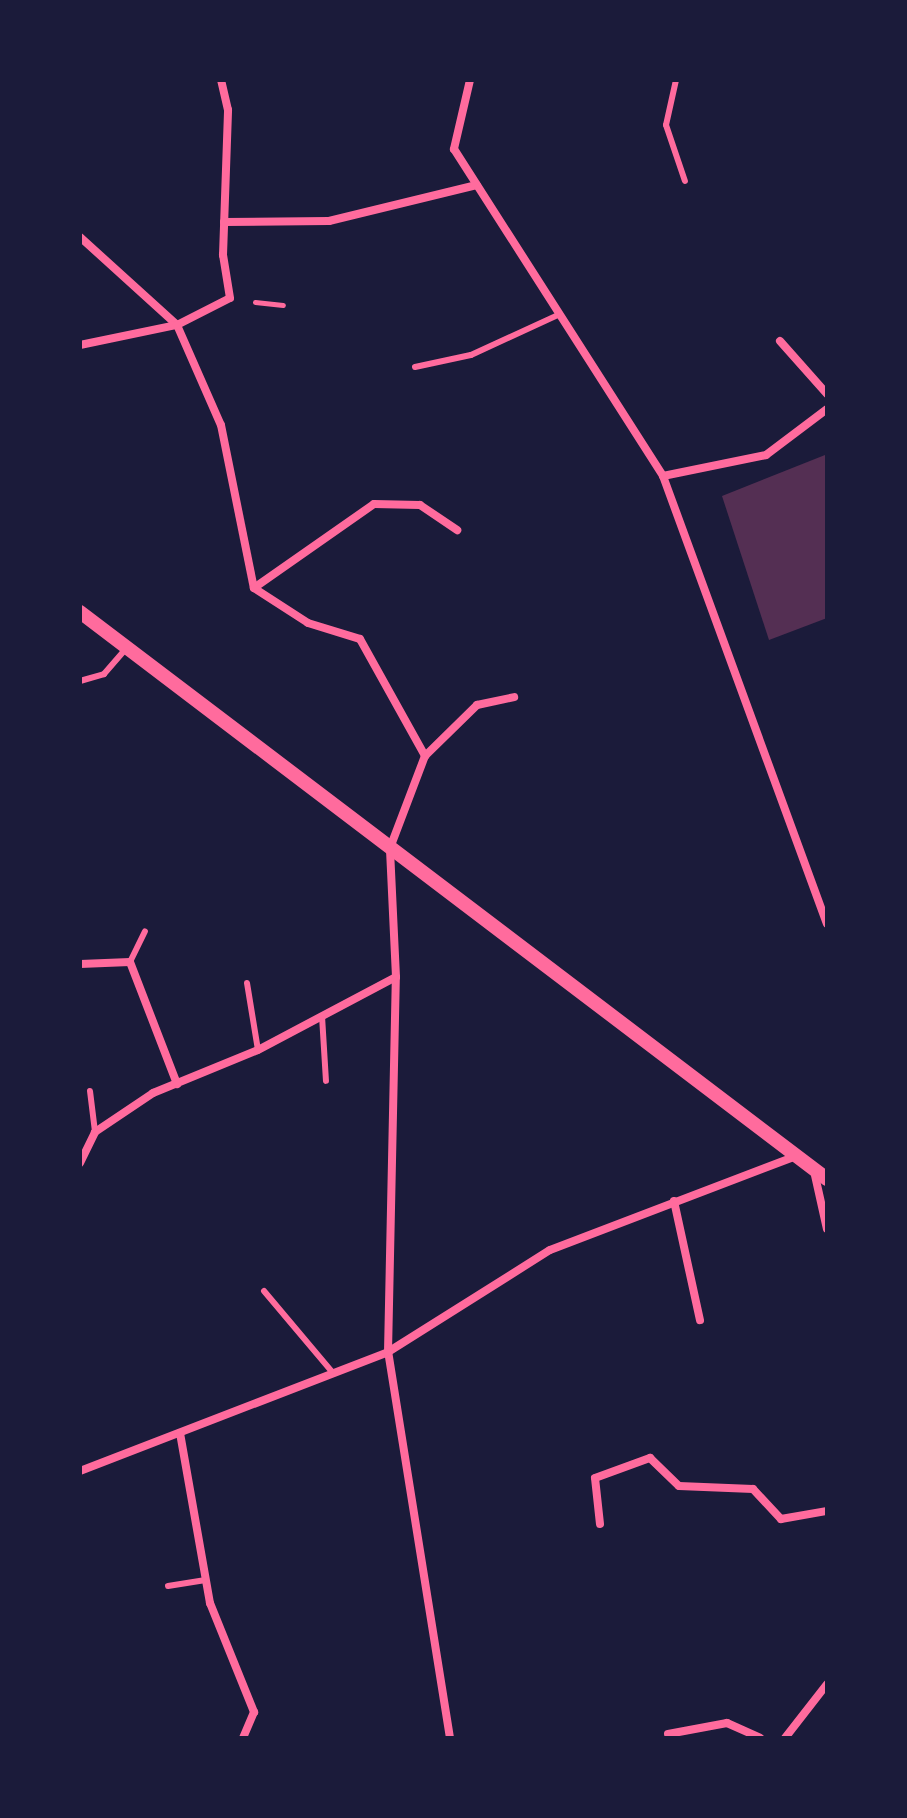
<!DOCTYPE html>
<style>
body{margin:0}
#map{position:relative;width:907px;height:1818px;overflow:hidden;background:#1b1b3a;font-family:"Public Sans",sans-serif}
div>[style]{position:absolute}
.building>*{inset:0;background:#542f53}
.path>*{height:5px;margin:-2.5px;padding:0 2.5px;transform-origin:2.5px;border-radius:2.5px;background:#ff6b9d}
.service>*{height:6px;margin:-3px;padding:0 3px;transform-origin:3px;border-radius:3px;background:#ff6b9d}
.minor>*{height:8px;margin:-4px;padding:0 4px;transform-origin:4px;border-radius:4px;background:#ff6b9d}
.tertiary>*{height:14px;margin:-7px;padding:0 7px;transform-origin:7px;border-radius:7px;background:#ff6b9d}
span{translate:-50% -50%;white-space:nowrap;text-align:center;line-height:1.15;-webkit-text-stroke:6px #1b1b3a;paint-order:stroke}
.frame{position:absolute;inset:0;border:82px solid #1b1b3a;pointer-events:none}
</style>
<div id="map">
<div class="building">
<i style="clip-path:polygon(825px 455px,827px 618px,769px 640px,722px 496px)"></i>
</div>
<div class="path">
<i style="left:255px;top:302px;width:28px;rotate:6deg"></i>
</div>
<div class="service">
<i style="left:676px;top:80px;width:46px;rotate:102.5deg"></i>
<i style="left:666px;top:125px;width:59px;rotate:71.3deg"></i>
<i style="left:415px;top:367px;width:57px;rotate:-12.1deg"></i>
<i style="left:471px;top:355px;width:96px;rotate:-24.7deg"></i>
<i style="left:80px;top:681px;width:25px;rotate:-16deg"></i>
<i style="left:104px;top:674px;width:35px;rotate:-49deg"></i>
<i style="left:130px;top:962px;width:34px;rotate:-64deg"></i>
<i style="left:247px;top:983px;width:68px;rotate:80.7deg"></i>
<i style="left:322px;top:1016px;width:65px;rotate:86.5deg"></i>
<i style="left:90px;top:1091px;width:41px;rotate:83deg"></i>
<i style="left:264px;top:1291px;width:107px;rotate:49.9deg"></i>
<i style="left:168px;top:1586px;width:38px;rotate:-9deg"></i>
</div>
<div class="minor">
<i style="left:470px;top:80px;width:71px;rotate:103.1deg"></i>
<i style="left:454px;top:149px;width:388px;rotate:57.4deg"></i>
<i style="left:663px;top:476px;width:477px;rotate:69.9deg"></i>
<i style="left:224px;top:222px;width:105px;rotate:-0.5deg"></i>
<i style="left:329px;top:221px;width:152px;rotate:-13.7deg"></i>
<i style="left:80px;top:237px;width:131px;rotate:42.2deg"></i>
<i style="left:177px;top:325px;width:109px;rotate:66.3deg"></i>
<i style="left:221px;top:425px;width:166px;rotate:78.6deg"></i>
<i style="left:254px;top:588px;width:64px;rotate:32.9deg"></i>
<i style="left:308px;top:623px;width:54px;rotate:17.1deg"></i>
<i style="left:360px;top:639px;width:134px;rotate:60.9deg"></i>
<i style="left:780px;top:341px;width:71px;rotate:48.4deg"></i>
<i style="left:80px;top:345px;width:99px;rotate:-11.7deg"></i>
<i style="left:177px;top:325px;width:59px;rotate:-27deg"></i>
<i style="left:230px;top:298px;width:44px;rotate:-99.2deg"></i>
<i style="left:223px;top:255px;width:145px;rotate:-88deg"></i>
<i style="left:228px;top:110px;width:31px;rotate:-103deg"></i>
<i style="left:663px;top:476px;width:105px;rotate:-11.5deg"></i>
<i style="left:766px;top:455px;width:76px;rotate:-37deg"></i>
<i style="left:254px;top:588px;width:146px;rotate:-35deg"></i>
<i style="left:374px;top:504px;width:46px;rotate:1.2deg"></i>
<i style="left:420px;top:505px;width:45px;rotate:34deg"></i>
<i style="left:80px;top:964px;width:50px;rotate:-2.3deg"></i>
<i style="left:130px;top:962px;width:131px;rotate:68.9deg"></i>
<i style="left:80px;top:1163px;width:34px;rotate:-64deg"></i>
<i style="left:95px;top:1132px;width:70px;rotate:-33.9deg"></i>
<i style="left:153px;top:1093px;width:113px;rotate:-22.3deg"></i>
<i style="left:258px;top:1050px;width:156px;rotate:-27.9deg"></i>
<i style="left:814px;top:1171px;width:59px;rotate:77.4deg"></i>
<i style="left:674px;top:1201px;width:122px;rotate:77.7deg"></i>
<i style="left:180px;top:1433px;width:173px;rotate:80deg"></i>
<i style="left:210px;top:1603px;width:118px;rotate:68deg"></i>
<i style="left:254px;top:1712px;width:28px;rotate:113deg"></i>
<i style="left:80px;top:1471px;width:330px;rotate:-21.1deg"></i>
<i style="left:388px;top:1352px;width:191px;rotate:-32.2deg"></i>
<i style="left:550px;top:1250px;width:263px;rotate:-20.9deg"></i>
<i style="left:600px;top:1524px;width:46px;rotate:-96.2deg"></i>
<i style="left:595px;top:1478px;width:59px;rotate:-20deg"></i>
<i style="left:650px;top:1458px;width:40px;rotate:44deg"></i>
<i style="left:679px;top:1486px;width:74px;rotate:2.3deg"></i>
<i style="left:753px;top:1489px;width:41px;rotate:47deg"></i>
<i style="left:781px;top:1519px;width:47px;rotate:-9.9deg"></i>
<i style="left:668px;top:1734px;width:60px;rotate:-10.6deg"></i>
<i style="left:727px;top:1723px;width:36px;rotate:24deg"></i>
<i style="left:450px;top:1738px;width:391px;rotate:-99.1deg"></i>
<i style="left:388px;top:1352px;width:375px;rotate:-88.8deg"></i>
<i style="left:396px;top:977px;width:129px;rotate:-92.7deg"></i>
<i style="left:390px;top:848px;width:98px;rotate:-69.2deg"></i>
<i style="left:425px;top:756px;width:73px;rotate:-44.4deg"></i>
<i style="left:477px;top:705px;width:38px;rotate:-12deg"></i>
<i style="left:785px;top:1738px;width:68px;rotate:-52.1deg"></i>
</div>
<div class="tertiary">
<i style="left:80px;top:612px;width:938px;rotate:37.2deg"></i>
</div>
<div class="frame"></div>
</div>
